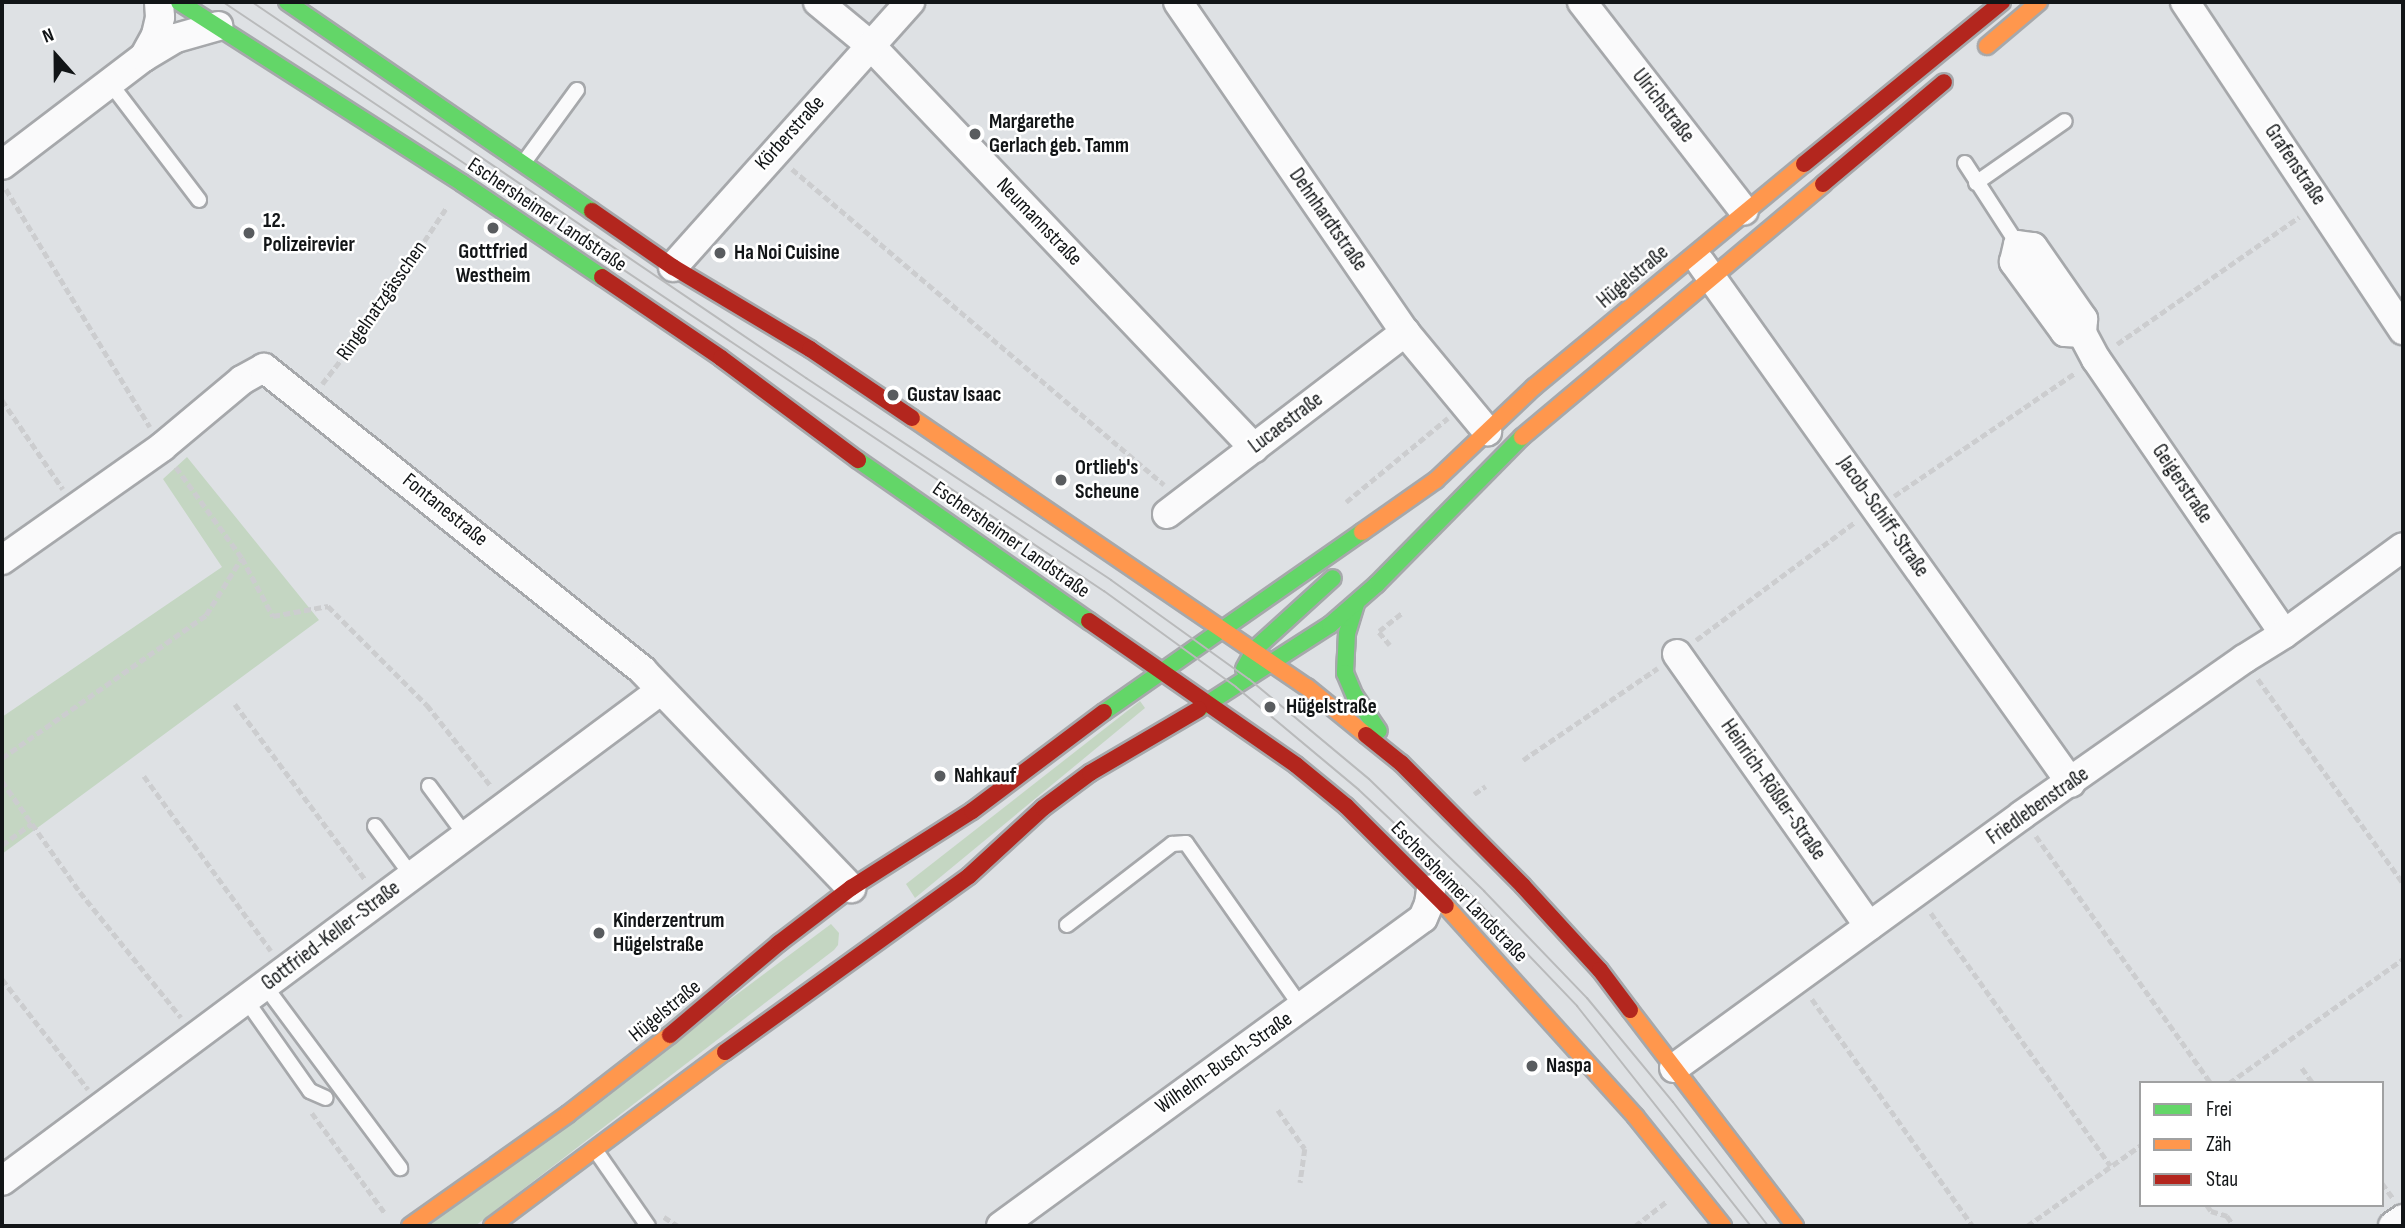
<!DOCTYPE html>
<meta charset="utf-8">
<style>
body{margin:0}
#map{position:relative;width:2405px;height:1228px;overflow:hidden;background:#dee1e4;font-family:"Sofia Sans Condensed",sans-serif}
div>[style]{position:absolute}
.green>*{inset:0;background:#c4d6c2}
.path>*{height:4.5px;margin-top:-2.25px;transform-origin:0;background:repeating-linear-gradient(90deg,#cccdcf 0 7px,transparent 0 10.5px)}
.roads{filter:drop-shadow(2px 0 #a6a8ab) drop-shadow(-2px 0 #a6a8ab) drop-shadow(0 2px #a6a8ab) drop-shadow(0 -2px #a6a8ab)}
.lane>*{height:14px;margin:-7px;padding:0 7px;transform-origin:7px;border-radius:7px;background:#fafafb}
.street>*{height:28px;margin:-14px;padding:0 14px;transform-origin:14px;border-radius:14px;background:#fafafb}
.fast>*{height:16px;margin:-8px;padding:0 8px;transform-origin:8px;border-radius:8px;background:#63d668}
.slow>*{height:16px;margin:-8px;padding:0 8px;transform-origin:8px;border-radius:8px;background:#ff974d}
.jam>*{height:16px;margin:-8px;padding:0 8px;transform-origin:8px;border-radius:8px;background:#b3261e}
.tram>*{height:2px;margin:-1px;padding:0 1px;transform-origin:1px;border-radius:1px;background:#b9babb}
.dots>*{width:19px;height:19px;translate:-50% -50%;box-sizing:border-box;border:4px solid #fff;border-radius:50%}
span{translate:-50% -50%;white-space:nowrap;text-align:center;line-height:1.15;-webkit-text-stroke:5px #fff;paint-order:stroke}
.street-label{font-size:21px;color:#121517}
.poi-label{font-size:21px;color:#121517;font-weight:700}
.left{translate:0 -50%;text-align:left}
.frame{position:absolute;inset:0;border:4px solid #121517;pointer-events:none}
.legend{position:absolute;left:2139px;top:1081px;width:245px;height:126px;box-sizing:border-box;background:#fff;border:2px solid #a0a1a2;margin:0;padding:9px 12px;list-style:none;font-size:21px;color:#121517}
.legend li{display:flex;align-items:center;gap:14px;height:35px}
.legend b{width:35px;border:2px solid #a0a1a2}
.north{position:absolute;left:21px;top:21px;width:70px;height:70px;-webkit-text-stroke:5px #fff;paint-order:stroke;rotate:339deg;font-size:19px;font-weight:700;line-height:28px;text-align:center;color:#121517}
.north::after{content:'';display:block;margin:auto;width:24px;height:32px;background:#121517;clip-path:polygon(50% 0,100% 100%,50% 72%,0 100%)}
</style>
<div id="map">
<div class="green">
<i style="clip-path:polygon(187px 457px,319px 620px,2px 854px,2px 717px,222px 567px,163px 479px)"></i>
<i style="clip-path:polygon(1140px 701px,1145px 708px,915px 898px,906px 884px)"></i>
<i style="clip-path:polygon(831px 924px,839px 933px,838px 945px,834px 950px,475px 1226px,427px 1226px)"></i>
</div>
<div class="path">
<i style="left:792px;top:169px;width:488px;rotate:40.3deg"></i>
<i style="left:6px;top:189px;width:278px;rotate:58.8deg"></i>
<i style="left:2117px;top:344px;width:222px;rotate:-34.9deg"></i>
<i style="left:322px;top:384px;width:81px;rotate:-52deg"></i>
<i style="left:372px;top:320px;width:134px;rotate:-56.5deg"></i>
<i style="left:2px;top:400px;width:108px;rotate:55.6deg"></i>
<i style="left:176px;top:467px;width:112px;rotate:54deg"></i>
<i style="left:242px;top:558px;width:66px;rotate:61.9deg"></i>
<i style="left:273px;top:616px;width:56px;rotate:-10.3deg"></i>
<i style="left:328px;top:606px;width:140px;rotate:45deg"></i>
<i style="left:427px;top:705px;width:103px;rotate:51.7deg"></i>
<i style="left:1894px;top:496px;width:219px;rotate:-34.2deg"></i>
<i style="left:1346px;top:502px;width:132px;rotate:-39.5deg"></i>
<i style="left:1379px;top:631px;width:29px;rotate:-38deg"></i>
<i style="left:1379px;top:632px;width:17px;rotate:50deg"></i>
<i style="left:1696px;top:640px;width:198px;rotate:-36.6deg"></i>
<i style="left:2258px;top:679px;width:250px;rotate:54.6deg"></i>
<i style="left:235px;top:704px;width:218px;rotate:53.4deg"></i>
<i style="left:2px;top:758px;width:249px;rotate:-35deg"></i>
<i style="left:206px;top:615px;width:66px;rotate:-58deg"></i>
<i style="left:1523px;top:760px;width:163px;rotate:-34.3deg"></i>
<i style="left:144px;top:776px;width:216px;rotate:54deg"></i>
<i style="left:2px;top:781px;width:136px;rotate:54.9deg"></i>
<i style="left:80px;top:892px;width:161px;rotate:51.1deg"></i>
<i style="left:1474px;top:794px;width:14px;rotate:-34deg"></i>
<i style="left:2036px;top:836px;width:303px;rotate:54.7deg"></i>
<i style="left:2px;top:845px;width:37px;rotate:-36deg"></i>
<i style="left:1931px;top:913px;width:310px;rotate:54.6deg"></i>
<i style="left:2px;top:979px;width:140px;rotate:52deg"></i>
<i style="left:1812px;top:999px;width:278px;rotate:54.7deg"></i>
<i style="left:2302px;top:1068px;width:19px;rotate:54deg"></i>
<i style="left:2229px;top:1083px;width:214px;rotate:-35.5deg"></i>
<i style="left:1278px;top:1110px;width:47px;rotate:55.3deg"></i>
<i style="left:1305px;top:1149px;width:34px;rotate:98deg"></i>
<i style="left:312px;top:1113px;width:124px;rotate:53.9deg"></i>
<i style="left:2382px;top:1183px;width:19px;rotate:54deg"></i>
<i style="left:2207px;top:1205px;width:7px;rotate:56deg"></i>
<i style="left:2211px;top:1211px;width:17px;rotate:17deg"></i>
<i style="left:2227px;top:1216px;width:12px;rotate:55deg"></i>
<i style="left:664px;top:1217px;width:17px;rotate:33deg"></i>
<i style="left:1635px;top:1226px;width:39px;rotate:-38deg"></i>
<i style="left:2027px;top:1226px;width:140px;rotate:-35.4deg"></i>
</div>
<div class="roads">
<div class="lane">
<i style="left:110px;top:83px;width:147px;rotate:52.7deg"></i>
<i style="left:525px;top:161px;width:88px;rotate:-53.8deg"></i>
<i style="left:1965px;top:163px;width:98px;rotate:57.1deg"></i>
<i style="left:1976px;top:183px;width:108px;rotate:-34.9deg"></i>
<i style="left:429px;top:786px;width:62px;rotate:53.5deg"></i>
<i style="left:375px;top:826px;width:62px;rotate:53.5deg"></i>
<i style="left:1067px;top:925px;width:133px;rotate:-37.6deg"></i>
<i style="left:1172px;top:844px;width:14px;rotate:-4deg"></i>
<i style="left:1186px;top:843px;width:202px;rotate:54.9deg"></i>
<i style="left:265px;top:986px;width:227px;rotate:53.4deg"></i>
<i style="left:246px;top:1000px;width:111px;rotate:54.9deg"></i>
<i style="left:310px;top:1091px;width:17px;rotate:24deg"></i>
<i style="left:596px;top:1151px;width:91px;rotate:55.3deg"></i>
</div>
<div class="street">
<i style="left:818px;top:2px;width:67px;rotate:39.6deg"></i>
<i style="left:870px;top:45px;width:557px;rotate:46.38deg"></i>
<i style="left:1178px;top:2px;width:401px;rotate:55.5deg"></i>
<i style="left:1405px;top:332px;width:129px;rotate:50.4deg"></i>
<i style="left:1582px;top:2px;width:264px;rotate:52.2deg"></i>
<i style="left:2185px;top:2px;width:394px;rotate:56.4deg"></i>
<i style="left:144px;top:57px;width:25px;rotate:-61deg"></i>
<i style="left:156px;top:35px;width:18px;rotate:-77deg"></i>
<i style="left:160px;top:17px;width:15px;rotate:-94deg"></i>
<i style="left:2px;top:165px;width:178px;rotate:-37.3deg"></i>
<i style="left:144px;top:57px;width:37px;rotate:-31deg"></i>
<i style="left:176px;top:38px;width:44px;rotate:-15.9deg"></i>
<i style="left:2018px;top:245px;width:15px;rotate:8deg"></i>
<i style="left:2033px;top:247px;width:88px;rotate:55.2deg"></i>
<i style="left:2083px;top:319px;width:14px;rotate:94deg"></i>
<i style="left:2082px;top:333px;width:17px;rotate:-177deg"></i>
<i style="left:2065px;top:332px;width:87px;rotate:-126.1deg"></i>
<i style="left:2014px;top:262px;width:17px;rotate:-77deg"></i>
<i style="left:1701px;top:263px;width:638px;rotate:54.57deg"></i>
<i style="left:673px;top:267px;width:356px;rotate:-48.2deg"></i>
<i style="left:2082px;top:333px;width:30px;rotate:62deg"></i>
<i style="left:2096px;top:359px;width:333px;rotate:55.6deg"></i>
<i style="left:1167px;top:514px;width:300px;rotate:-37.4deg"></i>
<i style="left:2px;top:560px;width:196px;rotate:-35.2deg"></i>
<i style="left:162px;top:447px;width:104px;rotate:-39.9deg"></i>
<i style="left:242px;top:380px;width:25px;rotate:-29deg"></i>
<i style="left:264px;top:368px;width:485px;rotate:38.6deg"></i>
<i style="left:643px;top:671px;width:301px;rotate:46.2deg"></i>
<i style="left:1677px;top:654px;width:333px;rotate:54.8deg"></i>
<i style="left:1674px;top:1068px;width:430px;rotate:-36deg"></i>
<i style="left:2022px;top:815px;width:271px;rotate:-35.1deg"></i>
<i style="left:2244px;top:659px;width:47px;rotate:-32deg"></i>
<i style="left:2284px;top:634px;width:147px;rotate:-36.2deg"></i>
<i style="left:2px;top:1181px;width:820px;rotate:-36.67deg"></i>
<i style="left:1001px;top:1226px;width:522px;rotate:-36.12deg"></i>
<i style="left:1423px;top:918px;width:15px;rotate:-67deg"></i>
<i style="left:1429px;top:904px;width:15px;rotate:-82deg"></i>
<i style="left:2393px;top:1226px;width:12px;rotate:-35deg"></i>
</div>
<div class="fast">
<i style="left:179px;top:2px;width:336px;rotate:32.6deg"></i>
<i style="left:462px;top:183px;width:169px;rotate:33.9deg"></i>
<i style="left:287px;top:2px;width:370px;rotate:34.4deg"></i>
<i style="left:858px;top:460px;width:282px;rotate:34.9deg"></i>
<i style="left:1356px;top:604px;width:30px;rotate:107deg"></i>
<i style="left:1347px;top:633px;width:40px;rotate:92.9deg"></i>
<i style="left:1345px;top:673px;width:25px;rotate:67deg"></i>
<i style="left:1355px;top:696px;width:42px;rotate:55.6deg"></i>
<i style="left:1244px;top:669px;width:23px;rotate:-61deg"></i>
<i style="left:1255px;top:649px;width:105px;rotate:-42.3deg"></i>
<i style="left:1199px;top:709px;width:156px;rotate:-32.7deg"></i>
<i style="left:1330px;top:625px;width:62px;rotate:-41.1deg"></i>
<i style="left:1377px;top:584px;width:206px;rotate:-45.4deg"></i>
<i style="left:1104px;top:712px;width:315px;rotate:-34.9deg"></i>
</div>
<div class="slow">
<i style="left:1987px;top:46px;width:68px;rotate:-40.2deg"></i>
<i style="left:912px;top:418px;width:478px;rotate:34.3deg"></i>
<i style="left:1307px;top:687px;width:76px;rotate:39.1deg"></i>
<i style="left:1522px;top:437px;width:393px;rotate:-40deg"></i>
<i style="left:1362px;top:532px;width:90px;rotate:-35.1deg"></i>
<i style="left:1436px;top:480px;width:135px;rotate:-43.5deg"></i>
<i style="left:1534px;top:387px;width:350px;rotate:-39.6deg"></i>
<i style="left:1446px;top:906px;width:283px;rotate:48deg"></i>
<i style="left:1635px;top:1116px;width:141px;rotate:51.3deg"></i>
<i style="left:1630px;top:1010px;width:272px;rotate:52.6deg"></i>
<i style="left:410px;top:1226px;width:194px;rotate:-35.3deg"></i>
<i style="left:568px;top:1114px;width:129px;rotate:-37.8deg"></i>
<i style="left:492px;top:1226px;width:291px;rotate:-36.8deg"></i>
</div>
<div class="jam">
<i style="left:1804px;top:164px;width:256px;rotate:-39.3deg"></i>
<i style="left:1823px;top:184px;width:158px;rotate:-40.1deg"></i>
<i style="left:592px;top:211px;width:98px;rotate:34.7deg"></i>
<i style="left:673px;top:267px;width:160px;rotate:30.9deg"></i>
<i style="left:810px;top:349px;width:123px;rotate:34.1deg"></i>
<i style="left:602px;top:277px;width:144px;rotate:34.2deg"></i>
<i style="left:721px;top:358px;width:171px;rotate:36.7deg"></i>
<i style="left:1089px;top:621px;width:252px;rotate:34.8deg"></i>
<i style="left:1296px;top:765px;width:65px;rotate:39.4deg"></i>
<i style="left:1346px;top:806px;width:141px;rotate:45deg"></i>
<i style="left:1366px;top:735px;width:45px;rotate:38.7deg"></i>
<i style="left:1401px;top:763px;width:173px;rotate:45.2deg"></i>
<i style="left:1523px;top:886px;width:114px;rotate:47.5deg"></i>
<i style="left:1600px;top:970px;width:50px;rotate:53.1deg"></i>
<i style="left:670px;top:1035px;width:143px;rotate:-40.2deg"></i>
<i style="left:779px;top:943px;width:91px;rotate:-37.4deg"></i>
<i style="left:851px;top:888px;width:143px;rotate:-32.5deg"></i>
<i style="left:972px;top:811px;width:165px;rotate:-36.9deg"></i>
<i style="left:725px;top:1052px;width:301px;rotate:-35.8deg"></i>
<i style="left:969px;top:876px;width:100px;rotate:-42.6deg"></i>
<i style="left:1043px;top:808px;width:59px;rotate:-36.7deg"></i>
<i style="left:1090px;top:773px;width:126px;rotate:-30.4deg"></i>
</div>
</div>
<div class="tram">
<i style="left:223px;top:2px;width:1060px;rotate:33.77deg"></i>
<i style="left:1104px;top:591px;width:163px;rotate:36deg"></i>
<i style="left:1236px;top:687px;width:160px;rotate:39.9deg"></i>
<i style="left:1359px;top:790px;width:156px;rotate:43.2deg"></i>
<i style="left:1473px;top:897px;width:151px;rotate:46.3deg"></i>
<i style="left:1577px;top:1006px;width:280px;rotate:51.7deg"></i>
<i style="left:252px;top:2px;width:670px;rotate:34.16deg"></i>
<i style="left:806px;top:378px;width:366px;rotate:33.5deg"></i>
<i style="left:1111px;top:580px;width:170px;rotate:35.7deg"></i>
<i style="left:1249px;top:679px;width:156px;rotate:39.8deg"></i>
<i style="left:1369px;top:779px;width:161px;rotate:44.2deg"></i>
<i style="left:1484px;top:891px;width:149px;rotate:46.1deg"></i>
<i style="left:1587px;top:998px;width:135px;rotate:50.4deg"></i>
<i style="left:1673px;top:1102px;width:156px;rotate:52.5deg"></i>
</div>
<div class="dots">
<i style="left:975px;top:134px;background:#595c5f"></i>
<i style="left:493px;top:228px;background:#595c5f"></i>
<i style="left:249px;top:233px;background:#595c5f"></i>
<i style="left:720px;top:253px;background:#595c5f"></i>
<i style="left:893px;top:395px;background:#595c5f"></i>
<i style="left:1061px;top:480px;background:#595c5f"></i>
<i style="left:1270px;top:707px;background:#595c5f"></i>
<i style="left:940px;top:776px;background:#595c5f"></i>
<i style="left:599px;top:933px;background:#595c5f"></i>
<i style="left:1532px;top:1066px;background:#595c5f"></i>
</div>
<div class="street-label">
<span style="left:1663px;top:106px;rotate:52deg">Ulrichstraße</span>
<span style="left:790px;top:133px;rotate:-48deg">Körberstraße</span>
<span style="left:2295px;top:165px;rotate:56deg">Grafenstraße</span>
<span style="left:547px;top:215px;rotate:34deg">Eschersheimer Landstraße</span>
<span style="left:1328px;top:220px;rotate:55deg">Dehnhardtstraße</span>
<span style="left:1039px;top:222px;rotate:46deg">Neumannstraße</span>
<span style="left:1633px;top:277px;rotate:-40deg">Hügelstraße</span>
<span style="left:382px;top:301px;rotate:-55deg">Ringelnatzgässchen</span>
<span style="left:1286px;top:423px;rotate:-37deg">Lucaestraße</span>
<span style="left:2182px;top:484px;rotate:56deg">Geigerstraße</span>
<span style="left:445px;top:510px;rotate:39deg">Fontanestraße</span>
<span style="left:1883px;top:517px;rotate:55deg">Jacob-Schiff-Straße</span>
<span style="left:1011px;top:540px;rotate:35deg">Eschersheimer Landstraße</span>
<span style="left:1773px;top:790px;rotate:55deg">Heinrich-Rößler-Straße</span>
<span style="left:2038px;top:806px;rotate:-35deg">Friedlebenstraße</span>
<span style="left:1459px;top:892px;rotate:46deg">Eschersheimer Landstraße</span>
<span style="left:331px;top:936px;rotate:-37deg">Gottfried-Keller-Straße</span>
<span style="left:665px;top:1011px;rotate:-39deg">Hügelstraße</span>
<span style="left:1224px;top:1063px;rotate:-35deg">Wilhelm-Busch-Straße</span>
</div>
<div class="poi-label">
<span class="left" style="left:989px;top:134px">Margarethe<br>Gerlach geb. Tamm</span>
<span class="left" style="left:263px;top:233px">12.<br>Polizeirevier</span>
<span style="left:493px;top:264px">Gottfried<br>Westheim</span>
<span class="left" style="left:734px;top:253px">Ha Noi Cuisine</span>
<span class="left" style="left:907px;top:395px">Gustav Isaac</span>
<span class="left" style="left:1075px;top:480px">Ortlieb's<br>Scheune</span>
<span class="left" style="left:1286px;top:707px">Hügelstraße</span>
<span class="left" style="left:954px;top:776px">Nahkauf</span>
<span class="left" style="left:613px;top:933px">Kinderzentrum<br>Hügelstraße</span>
<span class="left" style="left:1546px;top:1066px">Naspa</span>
</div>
<div class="frame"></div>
<ul class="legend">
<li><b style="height:9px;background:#63d668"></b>Frei</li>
<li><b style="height:9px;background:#ff974d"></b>Zäh</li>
<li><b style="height:9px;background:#b3261e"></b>Stau</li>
</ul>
<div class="north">N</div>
</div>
